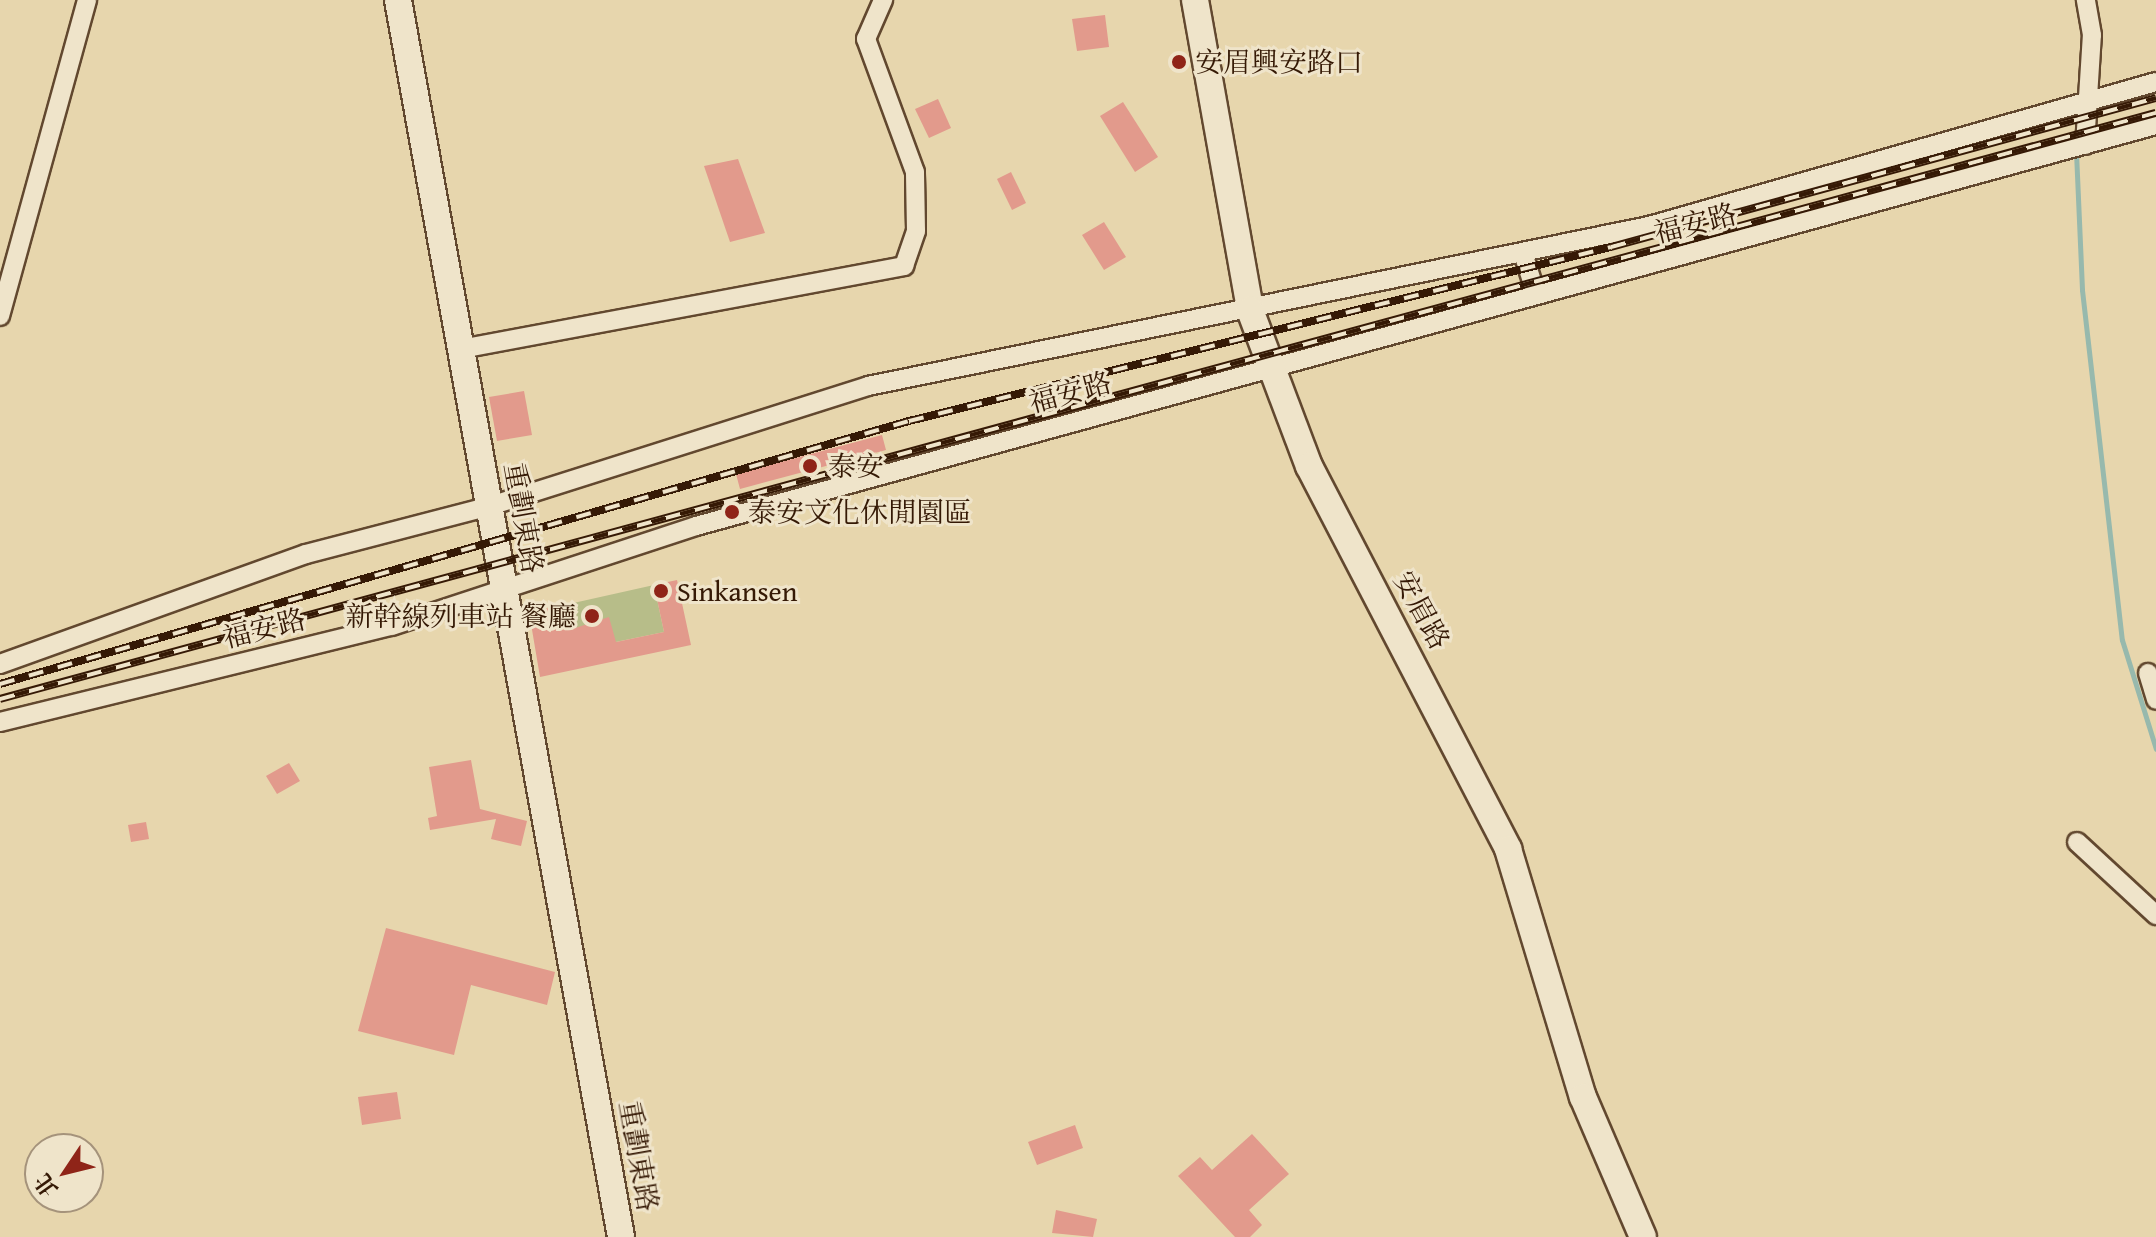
<!DOCTYPE html>
<meta charset="utf-8">
<style>
body{margin:0}
#map{position:relative;width:2156px;height:1237px;overflow:hidden;background:#e7d6ad;font-family:"Gentium Book Plus","Noto Serif TC",serif}
div>[style]{position:absolute}
.green>*{inset:0;background:#b7bd89}
.stream>*{height:5px;margin:-2.5px;padding:0 2.5px;transform-origin:2.5px;border-radius:2.5px;background:#97b9ad}
.building>*{inset:0;background:#e29a8c}
.roads{filter:drop-shadow(2px 0 #62482f) drop-shadow(-2px 0 #62482f) drop-shadow(0 2px #62482f) drop-shadow(0 -2px #62482f)}
.street>*{height:18px;margin:-9px;padding:0 9px;transform-origin:9px;border-radius:9px;background:#efe4ca}
.secondary>*{height:26px;margin:-13px;padding:0 13px;transform-origin:13px;border-radius:13px;background:#efe4ca}
.rail>*{height:8px;margin-top:-4px;transform-origin:0;background:repeating-linear-gradient(90deg,#efe4ca 0 15px,#351905 0 30px);box-sizing:border-box;border-block:2px solid #351905}
.dots>*{width:22px;height:22px;translate:-50% -50%;box-sizing:border-box;border:4px solid #efe4ca;border-radius:50%}
span{translate:-50% -50%;white-space:nowrap;text-align:center;line-height:1.15;-webkit-text-stroke:6px #efe4ca;paint-order:stroke}
.poi-label{font-size:28px;color:#351905}
.left{translate:0 -50%;text-align:left}
.right{translate:-100% -50%;text-align:right}
.street-label{font-size:28px;color:#351905}
.north{position:absolute;left:24px;top:1133px;width:80px;height:80px;box-sizing:border-box;background:#efe4ca;border:2px solid #a5937b;border-radius:50%;rotate:235deg;font-size:22px;font-weight:700;line-height:32px;text-align:center;color:#351905}
.north::after{content:'';display:block;margin:auto;width:28px;height:36px;background:#8f2418;clip-path:polygon(50% 0,100% 100%,50% 72%,0 100%)}
</style>
<div id="map">
<div class="green">
<i style="clip-path:polygon(654px 585px,664px 632px,572px 651px,573px 619px,563px 620px,560px 606px)"></i>
</div>
<div class="stream">
<i style="left:2076px;top:152px;width:138px;rotate:87.5deg"></i>
<i style="left:2082px;top:290px;width:352px;rotate:83.5deg"></i>
<i style="left:2122px;top:640px;width:114px;rotate:72.7deg"></i>
</div>
<div class="building">
<i style="clip-path:polygon(1105px 15px,1109px 47px,1077px 51px,1072px 19px)"></i>
<i style="clip-path:polygon(938px 99px,951px 128px,929px 138px,915px 109px)"></i>
<i style="clip-path:polygon(1123px 102px,1158px 157px,1135px 172px,1100px 116px)"></i>
<i style="clip-path:polygon(738px 159px,765px 233px,730px 242px,704px 166px)"></i>
<i style="clip-path:polygon(1011px 172px,1026px 203px,1012px 210px,997px 179px)"></i>
<i style="clip-path:polygon(1104px 222px,1126px 257px,1104px 270px,1082px 235px)"></i>
<i style="clip-path:polygon(524px 391px,532px 435px,497px 441px,489px 397px)"></i>
<i style="clip-path:polygon(882px 435px,886px 450px,740px 489px,736px 474px)"></i>
<i style="clip-path:polygon(677px 580px,691px 645px,540px 677px,529px 612px,560px 606px,575px 628px,609px 617px,616px 642px,664px 632px,654px 585px)"></i>
<i style="clip-path:polygon(471px 760px,480px 809px,527px 821px,521px 846px,491px 839px,496px 819px,430px 830px,428px 818px,437px 816px,429px 767px)"></i>
<i style="clip-path:polygon(289px 763px,300px 781px,277px 794px,266px 776px)"></i>
<i style="clip-path:polygon(146px 822px,149px 839px,131px 842px,128px 825px)"></i>
<i style="clip-path:polygon(386px 928px,555px 972px,547px 1005px,471px 985px,454px 1055px,358px 1031px)"></i>
<i style="clip-path:polygon(397px 1092px,401px 1119px,362px 1125px,358px 1097px)"></i>
<i style="clip-path:polygon(1075px 1125px,1083px 1148px,1037px 1165px,1028px 1142px)"></i>
<i style="clip-path:polygon(1252px 1134px,1289px 1174px,1249px 1210px,1262px 1225px,1250px 1237px,1235px 1237px,1178px 1176px,1200px 1157px,1212px 1170px)"></i>
<i style="clip-path:polygon(1056px 1210px,1097px 1219px,1093px 1237px,1052px 1233px)"></i>
</div>
<div class="roads">
<div class="street">
<i style="left:2085px;top:145px;width:110px;rotate:-86.4deg"></i>
<i style="left:2092px;top:35px;width:36px;rotate:-100deg"></i>
<i style="left:1523px;top:253px;width:43px;rotate:72.4deg"></i>
<i style="left:0;top:316px;width:328px;rotate:-74.6deg"></i>
<i style="left:461px;top:349px;width:451px;rotate:-10.6deg"></i>
<i style="left:904px;top:266px;width:37px;rotate:-71deg"></i>
<i style="left:916px;top:231px;width:59px;rotate:-91deg"></i>
<i style="left:915px;top:172px;width:142px;rotate:-110.2deg"></i>
<i style="left:866px;top:39px;width:43px;rotate:-66.4deg"></i>
<i style="left:0;top:664px;width:325px;rotate:-19.8deg"></i>
<i style="left:306px;top:554px;width:190px;rotate:-14.6deg"></i>
<i style="left:490px;top:506px;width:397px;rotate:-17.6deg"></i>
<i style="left:868px;top:386px;width:797px;rotate:-11.58deg"></i>
<i style="left:1649px;top:226px;width:527px;rotate:-15.86deg"></i>
<i style="left:2148px;top:673px;width:28px;rotate:73deg"></i>
<i style="left:0;top:722px;width:404px;rotate:-13.8deg"></i>
<i style="left:392px;top:626px;width:320px;rotate:-18.2deg"></i>
<i style="left:696px;top:526px;width:1514px;rotate:-15.36deg"></i>
<i style="left:2077px;top:842px;width:108px;rotate:42.7deg"></i>
</div>
<div class="secondary">
<i style="left:398px;top:0;width:1257px;rotate:79.78deg"></i>
<i style="left:1195px;top:0;width:315px;rotate:79.9deg"></i>
<i style="left:1250px;top:310px;width:167px;rotate:69.3deg"></i>
<i style="left:1309px;top:466px;width:432px;rotate:62.5deg"></i>
<i style="left:1508px;top:849px;width:259px;rotate:73.2deg"></i>
<i style="left:1583px;top:1097px;width:152px;rotate:66.8deg"></i>
</div>
</div>
<div class="rail">
<i style="left:0;top:684px;width:946px;rotate:-16.14deg"></i>
<i style="left:909px;top:421px;width:723px;rotate:-13.92deg"></i>
<i style="left:1611px;top:247px;width:565px;rotate:-15.29deg"></i>
<i style="left:0;top:699px;width:2234px;rotate:-15.21deg"></i>
</div>
<div class="dots">
<i style="left:1179px;top:62px;background:#8f2418"></i>
<i style="left:810px;top:466px;background:#8f2418"></i>
<i style="left:732px;top:512px;background:#8f2418"></i>
<i style="left:661px;top:591px;background:#8f2418"></i>
<i style="left:592px;top:616px;background:#8f2418"></i>
</div>
<div class="poi-label">
<span class="left" style="left:1195px;top:62px">安眉興安路口</span>
<span class="left" style="left:828px;top:466px">泰安</span>
<span class="left" style="left:748px;top:512px">泰安文化休閒園區</span>
<span class="left" style="left:677px;top:591px">Sinkansen</span>
<span class="right" style="left:576px;top:616px">新幹線列車站 餐廳</span>
</div>
<div class="street-label">
<span style="left:1695px;top:223px;rotate:-14deg">福安路</span>
<span style="left:1070px;top:392px;rotate:-15deg">福安路</span>
<span style="left:524px;top:518px;rotate:80deg">重劃東路</span>
<span style="left:1422px;top:610px;rotate:61deg">安眉路</span>
<span style="left:264px;top:628px;rotate:-14deg">福安路</span>
<span style="left:639px;top:1156px;rotate:80deg">重劃東路</span>
</div>
<div class="north">北</div>
</div>
